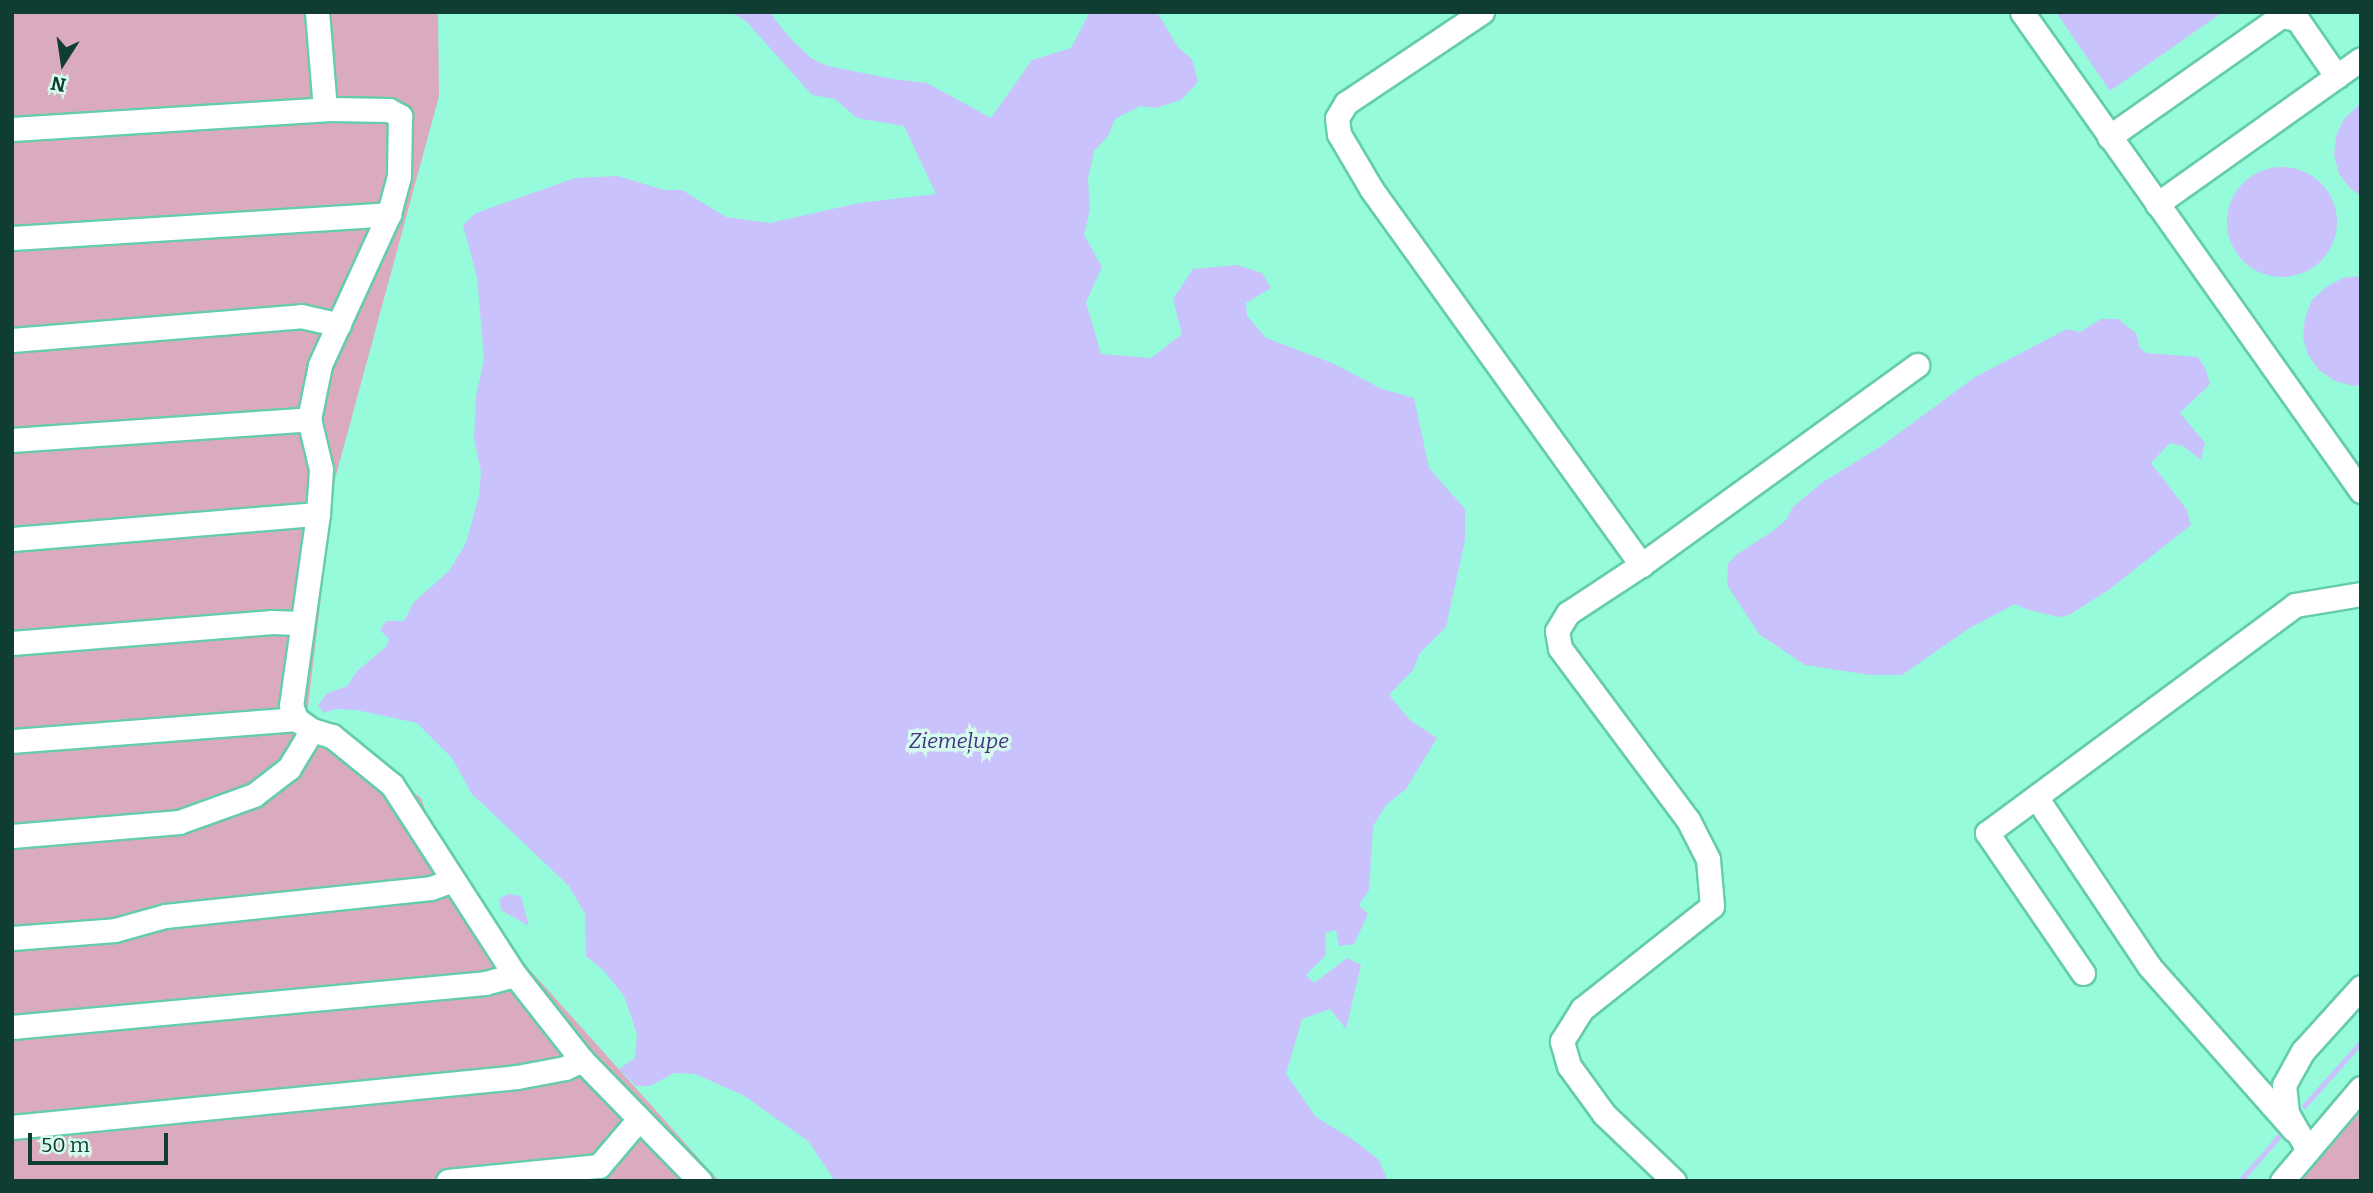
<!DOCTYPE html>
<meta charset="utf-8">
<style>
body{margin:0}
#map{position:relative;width:2373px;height:1193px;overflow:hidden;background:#95fbda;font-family:Bitter,serif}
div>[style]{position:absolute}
.green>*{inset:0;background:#daaabf}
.water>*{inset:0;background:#cac2fc}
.round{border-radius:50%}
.stream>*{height:5px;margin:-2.5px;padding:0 2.5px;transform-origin:2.5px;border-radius:2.5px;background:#cac2fc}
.roads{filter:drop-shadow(2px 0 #65ccac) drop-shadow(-2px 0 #65ccac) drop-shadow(0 2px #65ccac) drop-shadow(0 -2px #65ccac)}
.minor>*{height:23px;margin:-11.5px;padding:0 11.5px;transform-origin:11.5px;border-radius:11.5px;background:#fff}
span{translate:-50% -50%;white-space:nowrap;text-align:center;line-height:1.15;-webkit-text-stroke:7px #d5fbed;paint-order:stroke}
.water-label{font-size:21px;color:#463182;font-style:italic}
.frame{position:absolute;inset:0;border:14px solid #103d31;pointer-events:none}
.north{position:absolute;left:28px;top:28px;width:70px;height:70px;-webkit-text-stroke:5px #d5fbed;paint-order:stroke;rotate:192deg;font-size:19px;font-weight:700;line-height:28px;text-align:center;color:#103d31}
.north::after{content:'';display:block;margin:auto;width:24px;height:32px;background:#103d31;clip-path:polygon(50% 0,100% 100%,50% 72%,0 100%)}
.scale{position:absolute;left:28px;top:1133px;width:140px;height:32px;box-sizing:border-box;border:4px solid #103d31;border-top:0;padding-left:9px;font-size:21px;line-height:24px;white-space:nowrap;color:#103d31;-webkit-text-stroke:5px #d5fbed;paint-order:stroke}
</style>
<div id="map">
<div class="green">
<i style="clip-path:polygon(12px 12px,438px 12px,439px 96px,335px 479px,307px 715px,421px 798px,451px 882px,719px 1181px,12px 1181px)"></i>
<i style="clip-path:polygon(2361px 1111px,2361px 1181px,2301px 1181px)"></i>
</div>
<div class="water">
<i style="clip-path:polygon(731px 12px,769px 12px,792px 40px,812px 59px,828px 66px,893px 79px,927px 83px,991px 118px,1032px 60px,1071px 48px,1090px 12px,1157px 12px,1178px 47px,1192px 59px,1198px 82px,1181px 100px,1156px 108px,1140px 106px,1115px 119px,1108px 136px,1094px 151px,1088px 179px,1090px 210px,1084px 235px,1102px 267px,1086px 302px,1101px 354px,1151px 358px,1182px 334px,1173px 299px,1193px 269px,1237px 265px,1262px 273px,1271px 288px,1246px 303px,1247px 316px,1266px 338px,1332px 363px,1382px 389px,1414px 398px,1429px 468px,1465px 509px,1465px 540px,1446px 627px,1420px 653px,1413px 670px,1389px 695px,1410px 720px,1437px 738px,1406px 789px,1387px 804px,1373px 826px,1369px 890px,1359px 905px,1368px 914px,1354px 944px,1339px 946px,1336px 930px,1325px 933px,1326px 955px,1306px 975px,1314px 983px,1347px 958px,1361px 965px,1346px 1029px,1330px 1009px,1302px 1019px,1286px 1074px,1316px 1117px,1355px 1141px,1379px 1160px,1388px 1181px,835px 1181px,808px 1141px,743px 1095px,695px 1074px,674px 1073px,650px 1086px,636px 1086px,619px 1069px,635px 1058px,637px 1034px,624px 996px,604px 971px,586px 956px,585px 914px,569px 886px,472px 794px,452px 758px,417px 723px,356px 710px,335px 709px,324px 713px,318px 705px,328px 693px,347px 686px,357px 671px,387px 646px,389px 639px,380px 630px,386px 621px,404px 621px,414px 602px,449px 571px,466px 543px,479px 496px,481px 472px,474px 438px,476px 396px,484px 359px,477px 277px,463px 225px,476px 213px,575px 178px,618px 176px,664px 190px,682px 190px,726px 217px,770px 223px,859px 203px,936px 194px,904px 126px,857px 118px,835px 99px,812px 95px,746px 21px)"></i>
<i style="clip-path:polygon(2056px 12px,2223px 12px,2110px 91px)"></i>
<i style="clip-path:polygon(2361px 103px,2361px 196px,2351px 189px,2339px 174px,2334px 155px,2336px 136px,2344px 119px)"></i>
<i class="round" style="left:2227px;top:167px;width:110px;height:110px"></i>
<i style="clip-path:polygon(2361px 276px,2361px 385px,2354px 386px,2335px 381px,2319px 370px,2308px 355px,2303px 337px,2305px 318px,2312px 300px,2326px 287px,2343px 278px)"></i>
<i style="clip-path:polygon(2101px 319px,2118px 319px,2136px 333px,2140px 348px,2146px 353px,2198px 357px,2206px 370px,2210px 384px,2180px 413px,2205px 443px,2201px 460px,2183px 446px,2170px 443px,2151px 463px,2187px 510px,2191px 525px,2110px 589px,2069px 615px,2059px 617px,2025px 609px,2015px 604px,1968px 629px,1902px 675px,1870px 675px,1805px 665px,1759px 634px,1727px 585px,1728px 564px,1736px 555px,1773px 531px,1786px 520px,1793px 507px,1823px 482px,1883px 445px,1975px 377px,2067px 329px,2080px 332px)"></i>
<i style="clip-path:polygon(508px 894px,521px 896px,529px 926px,501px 910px,499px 899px)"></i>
</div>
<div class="stream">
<i style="left:2304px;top:1106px;width:86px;rotate:-48.3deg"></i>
<i style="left:2240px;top:1181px;width:60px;rotate:-49.1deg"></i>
</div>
<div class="roads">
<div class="minor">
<i style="left:317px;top:12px;width:97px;rotate:85.3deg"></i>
<i style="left:1482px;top:12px;width:164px;rotate:146.2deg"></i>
<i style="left:1346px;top:103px;width:17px;rotate:121deg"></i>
<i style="left:1337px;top:118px;width:16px;rotate:83deg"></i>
<i style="left:1339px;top:134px;width:65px;rotate:59.5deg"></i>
<i style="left:1372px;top:190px;width:462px;rotate:54.3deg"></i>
<i style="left:2022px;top:12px;width:587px;rotate:54.71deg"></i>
<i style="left:12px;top:129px;width:319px;rotate:-3.6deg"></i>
<i style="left:330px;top:109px;width:59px;rotate:1deg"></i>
<i style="left:389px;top:110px;width:13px;rotate:29deg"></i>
<i style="left:400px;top:116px;width:60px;rotate:91deg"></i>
<i style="left:399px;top:176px;width:39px;rotate:105deg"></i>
<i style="left:389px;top:214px;width:166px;rotate:114.6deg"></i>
<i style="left:320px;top:365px;width:55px;rotate:101.5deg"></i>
<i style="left:309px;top:419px;width:51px;rotate:76.5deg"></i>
<i style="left:321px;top:469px;width:45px;rotate:93.8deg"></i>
<i style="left:318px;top:514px;width:193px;rotate:98deg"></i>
<i style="left:291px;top:705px;width:15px;rotate:70deg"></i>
<i style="left:296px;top:719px;width:19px;rotate:35deg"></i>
<i style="left:312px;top:730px;width:21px;rotate:17deg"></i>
<i style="left:332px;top:736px;width:77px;rotate:39.2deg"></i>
<i style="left:392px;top:785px;width:226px;rotate:57.1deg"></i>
<i style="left:515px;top:975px;width:108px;rotate:51.8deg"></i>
<i style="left:582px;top:1060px;width:169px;rotate:45.7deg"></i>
<i style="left:2109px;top:137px;width:210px;rotate:-35.1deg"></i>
<i style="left:2281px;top:16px;width:16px;rotate:11deg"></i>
<i style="left:2297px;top:19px;width:70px;rotate:55.4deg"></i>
<i style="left:2157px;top:204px;width:250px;rotate:-35.4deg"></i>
<i style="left:12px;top:238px;width:378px;rotate:-3.6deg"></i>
<i style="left:12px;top:340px;width:290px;rotate:-4.7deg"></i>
<i style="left:301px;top:316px;width:39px;rotate:13deg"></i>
<i style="left:12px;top:440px;width:298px;rotate:-4deg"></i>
<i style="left:12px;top:539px;width:307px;rotate:-4.7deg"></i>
<i style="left:12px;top:643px;width:261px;rotate:-4.6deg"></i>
<i style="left:272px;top:622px;width:28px;rotate:2deg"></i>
<i style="left:12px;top:741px;width:285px;rotate:-4.4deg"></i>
<i style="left:2036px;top:797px;width:203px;rotate:56.2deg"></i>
<i style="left:2149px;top:966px;width:219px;rotate:48.5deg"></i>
<i style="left:12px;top:836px;width:168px;rotate:-4.8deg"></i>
<i style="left:179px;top:822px;width:80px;rotate:-19.8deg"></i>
<i style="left:254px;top:795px;width:44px;rotate:-37.6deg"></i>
<i style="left:289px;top:768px;width:44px;rotate:-58.8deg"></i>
<i style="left:12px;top:938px;width:103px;rotate:-4.4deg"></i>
<i style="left:115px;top:930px;width:52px;rotate:-15.6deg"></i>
<i style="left:165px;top:916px;width:267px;rotate:-6deg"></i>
<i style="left:431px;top:888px;width:23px;rotate:-20deg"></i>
<i style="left:2083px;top:973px;width:170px;rotate:-124.4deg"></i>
<i style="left:1987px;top:833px;width:383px;rotate:-36.5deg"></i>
<i style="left:2295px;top:605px;width:67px;rotate:-9.5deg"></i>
<i style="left:12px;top:1027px;width:475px;rotate:-5.3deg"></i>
<i style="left:485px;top:983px;width:31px;rotate:-15deg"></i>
<i style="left:12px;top:1127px;width:507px;rotate:-5.65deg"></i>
<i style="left:517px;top:1077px;width:49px;rotate:-10.6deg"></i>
<i style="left:565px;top:1068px;width:19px;rotate:-25deg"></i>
<i style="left:2308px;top:1150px;width:43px;rotate:-119.6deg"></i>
<i style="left:2287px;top:1113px;width:28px;rotate:-96deg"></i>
<i style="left:2284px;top:1085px;width:39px;rotate:-61deg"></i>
<i style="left:2303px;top:1051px;width:86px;rotate:-47.8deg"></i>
<i style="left:448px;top:1181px;width:152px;rotate:-5.7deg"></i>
<i style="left:599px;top:1166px;width:62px;rotate:-49.6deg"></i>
<i style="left:1674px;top:1181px;width:97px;rotate:-136.3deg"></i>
<i style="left:1604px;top:1114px;width:59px;rotate:-126.1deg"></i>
<i style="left:1569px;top:1066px;width:26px;rotate:-106deg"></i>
<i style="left:1562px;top:1041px;width:38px;rotate:-58deg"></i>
<i style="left:1582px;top:1009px;width:166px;rotate:-38.4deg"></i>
<i style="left:1712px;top:906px;width:47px;rotate:-94.9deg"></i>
<i style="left:1708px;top:859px;width:44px;rotate:-117.1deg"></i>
<i style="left:1688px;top:820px;width:214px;rotate:-126.7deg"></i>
<i style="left:1560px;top:648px;width:17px;rotate:-100deg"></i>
<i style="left:1557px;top:631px;width:21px;rotate:-59deg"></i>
<i style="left:1568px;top:613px;width:87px;rotate:-33.3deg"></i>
<i style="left:1641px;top:565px;width:341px;rotate:-35.9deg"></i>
<i style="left:2282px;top:1181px;width:122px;rotate:-49.7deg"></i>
</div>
</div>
<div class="water-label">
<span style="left:959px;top:741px">Ziemeļupe</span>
</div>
<div class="frame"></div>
<div class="north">N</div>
<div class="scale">50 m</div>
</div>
